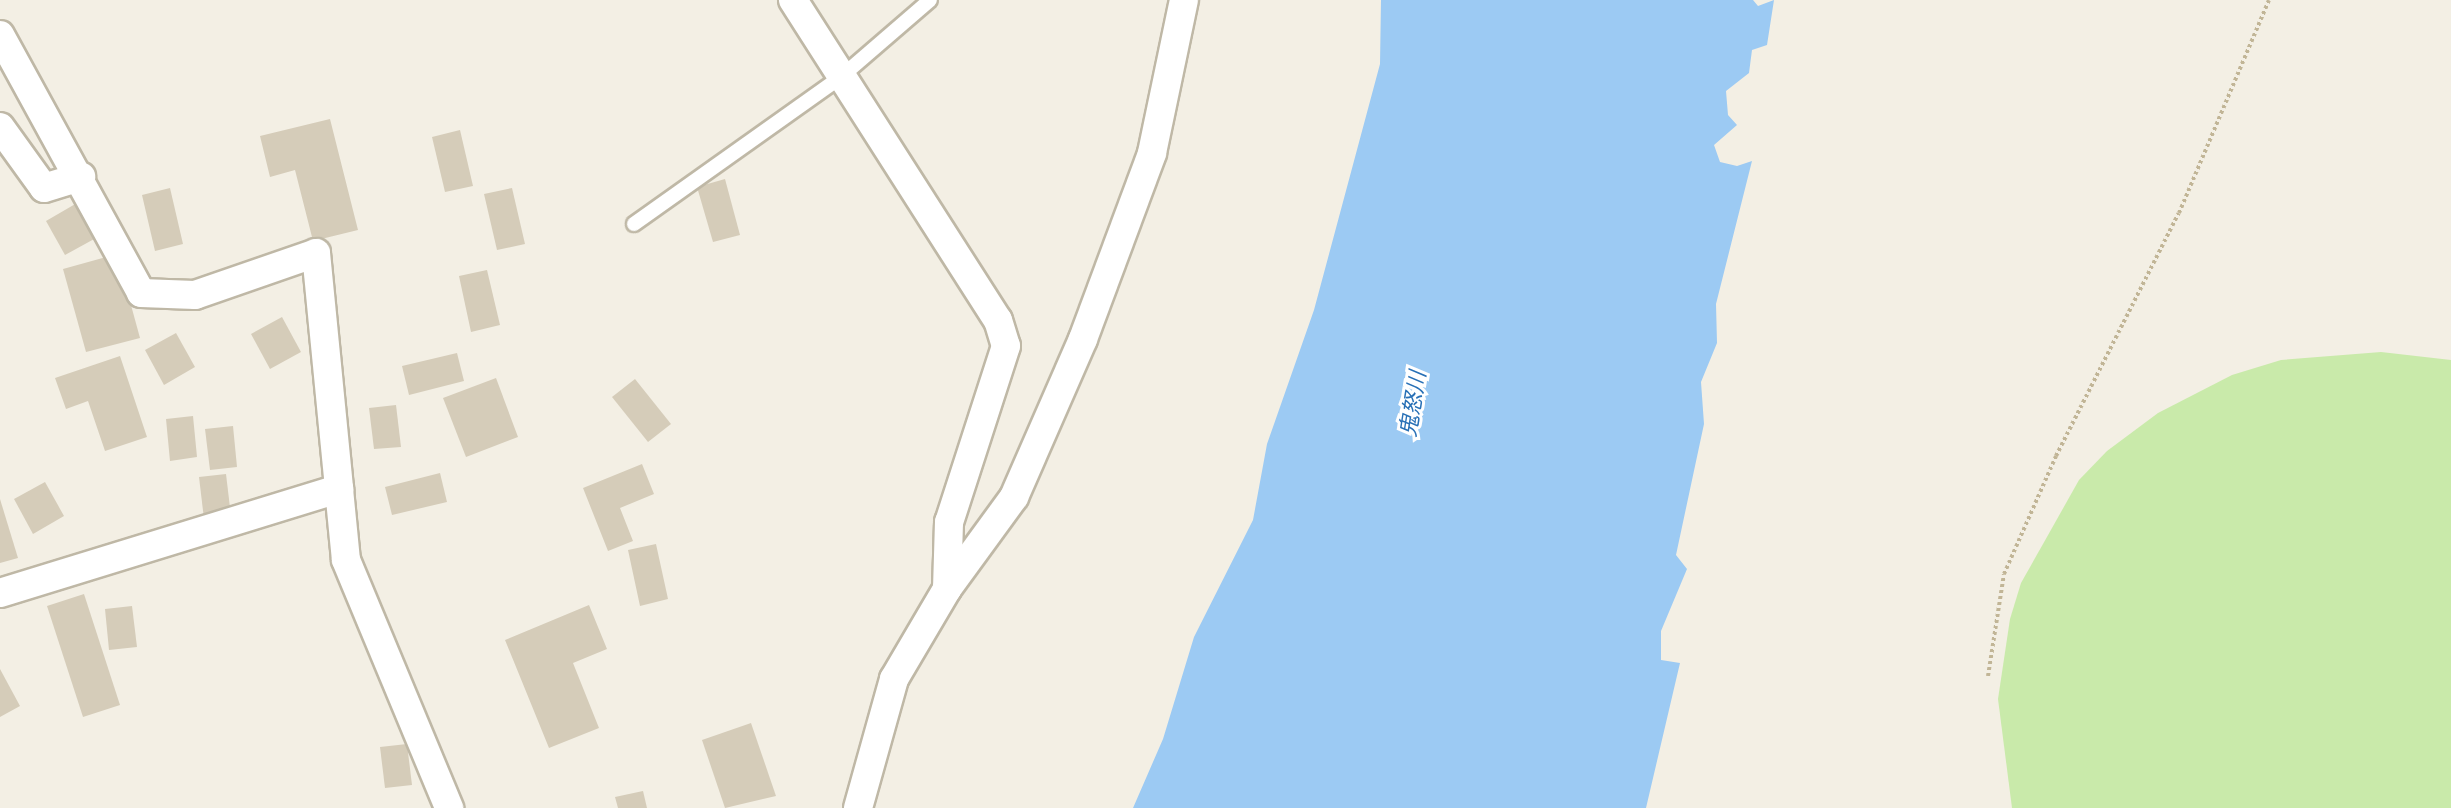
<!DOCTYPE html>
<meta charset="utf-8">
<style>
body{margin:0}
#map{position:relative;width:2451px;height:808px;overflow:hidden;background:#f3efe4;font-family:Roboto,"Noto Sans JP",sans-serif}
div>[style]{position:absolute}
.green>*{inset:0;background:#c9eaaa}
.water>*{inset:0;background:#9ccaf3}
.building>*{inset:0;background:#d5ccb9}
.path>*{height:4px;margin-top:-2px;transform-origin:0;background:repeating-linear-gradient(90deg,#c1b596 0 3px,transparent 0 6px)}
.roads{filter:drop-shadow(2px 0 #bfb8a6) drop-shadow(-2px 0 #bfb8a6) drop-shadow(0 2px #bfb8a6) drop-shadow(0 -2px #bfb8a6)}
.service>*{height:14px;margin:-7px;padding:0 7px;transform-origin:7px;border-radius:7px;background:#fff}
.minor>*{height:28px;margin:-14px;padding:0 14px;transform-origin:14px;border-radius:14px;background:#fff}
span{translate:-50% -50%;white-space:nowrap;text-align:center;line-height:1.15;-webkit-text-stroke:6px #fff;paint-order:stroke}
.water-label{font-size:22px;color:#2870b6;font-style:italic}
</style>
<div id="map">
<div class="green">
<i style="clip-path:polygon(2381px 352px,2451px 360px,2451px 808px,2012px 808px,1998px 699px,2010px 619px,2021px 583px,2079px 480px,2107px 451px,2158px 413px,2232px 375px,2281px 360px)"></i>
</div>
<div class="water">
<i style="clip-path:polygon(1381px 0,1753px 0,1758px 6px,1774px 0,1767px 45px,1752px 50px,1749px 73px,1726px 91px,1728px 115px,1737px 125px,1714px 145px,1720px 162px,1737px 166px,1752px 161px,1716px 304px,1717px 343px,1701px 382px,1704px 424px,1676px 555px,1687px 569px,1661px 631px,1661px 660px,1680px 663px,1646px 808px,1133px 808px,1163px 739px,1194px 637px,1253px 520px,1267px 444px,1314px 310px,1380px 64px)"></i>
</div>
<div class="building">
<i style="clip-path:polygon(330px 119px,358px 230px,313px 241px,295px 170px,270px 177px,260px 136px)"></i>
<i style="clip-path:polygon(460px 130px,473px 186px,445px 192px,432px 137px)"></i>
<i style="clip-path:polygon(725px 179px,740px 235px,713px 242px,697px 187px)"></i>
<i style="clip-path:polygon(170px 188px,183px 244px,155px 251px,142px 195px)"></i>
<i style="clip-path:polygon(512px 188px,525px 244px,497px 250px,484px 194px)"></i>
<i style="clip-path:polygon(77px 203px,96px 238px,65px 255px,46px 221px)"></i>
<i style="clip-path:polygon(117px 254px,140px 338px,86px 352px,63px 269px)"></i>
<i style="clip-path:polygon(487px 270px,500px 325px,471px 332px,459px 276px)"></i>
<i style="clip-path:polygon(282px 317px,301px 352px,270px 369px,251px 334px)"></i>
<i style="clip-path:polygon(176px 333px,195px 367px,164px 385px,145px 350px)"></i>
<i style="clip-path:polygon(457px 353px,464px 381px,409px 395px,402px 366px)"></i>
<i style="clip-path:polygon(120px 356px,147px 437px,105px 451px,88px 401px,66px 409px,55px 378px)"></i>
<i style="clip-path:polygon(496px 378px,518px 437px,466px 457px,443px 398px)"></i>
<i style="clip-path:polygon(635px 379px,671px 424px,648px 442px,612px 397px)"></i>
<i style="clip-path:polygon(396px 405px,401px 447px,374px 449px,369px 408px)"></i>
<i style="clip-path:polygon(193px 416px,197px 457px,170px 461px,166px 419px)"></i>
<i style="clip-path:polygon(233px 426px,237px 467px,210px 470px,205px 429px)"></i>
<i style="clip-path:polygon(642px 464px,654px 494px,620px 508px,633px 541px,608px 551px,583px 488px)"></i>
<i style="clip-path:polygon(440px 473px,447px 502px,392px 515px,385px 487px)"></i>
<i style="clip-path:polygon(226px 474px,231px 516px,204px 519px,199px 477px)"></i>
<i style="clip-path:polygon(45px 482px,64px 516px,33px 534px,14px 499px)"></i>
<i style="clip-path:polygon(0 499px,18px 558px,0 563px)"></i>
<i style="clip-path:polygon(656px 544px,668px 599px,640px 606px,628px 550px)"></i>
<i style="clip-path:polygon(84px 594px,120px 705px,83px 717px,47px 606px)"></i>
<i style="clip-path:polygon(589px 605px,607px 649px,573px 663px,599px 728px,549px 748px,505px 640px)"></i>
<i style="clip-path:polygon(132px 606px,137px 647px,109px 650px,105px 609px)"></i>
<i style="clip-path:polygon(0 669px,20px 706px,0 717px)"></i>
<i style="clip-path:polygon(751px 723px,776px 796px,725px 808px,702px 740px)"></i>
<i style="clip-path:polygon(407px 744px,412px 785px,385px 788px,380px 747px)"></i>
<i style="clip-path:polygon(643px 791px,647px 808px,618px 808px,615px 797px)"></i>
</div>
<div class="path">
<i style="left:1988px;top:676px;width:103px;rotate:-81.1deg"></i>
<i style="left:2004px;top:574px;width:129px;rotate:-66.2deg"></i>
<i style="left:2056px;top:456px;width:272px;rotate:-63.2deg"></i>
<i style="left:2179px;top:213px;width:231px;rotate:-67.1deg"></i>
</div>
<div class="roads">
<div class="service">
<i style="left:634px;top:224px;width:255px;rotate:-35.4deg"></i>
<i style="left:842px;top:76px;width:116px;rotate:-40.8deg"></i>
</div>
<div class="minor">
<i style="left:793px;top:0;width:380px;rotate:57.4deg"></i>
<i style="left:998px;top:320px;width:27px;rotate:73deg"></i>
<i style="left:1006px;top:346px;width:185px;rotate:107.9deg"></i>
<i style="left:949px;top:522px;width:67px;rotate:91.7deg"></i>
<i style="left:0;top:35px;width:294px;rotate:61.3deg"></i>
<i style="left:141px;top:293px;width:54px;rotate:2.1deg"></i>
<i style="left:195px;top:295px;width:128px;rotate:-19.1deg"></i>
<i style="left:316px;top:253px;width:237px;rotate:84.4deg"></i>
<i style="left:0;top:127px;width:75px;rotate:54.2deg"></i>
<i style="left:44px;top:188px;width:39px;rotate:-17deg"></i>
<i style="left:0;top:593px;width:355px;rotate:-17.1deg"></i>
<i style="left:339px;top:489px;width:71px;rotate:84.4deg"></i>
<i style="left:346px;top:560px;width:269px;rotate:67.4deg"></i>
<i style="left:858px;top:808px;width:134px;rotate:-74.4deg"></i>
<i style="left:894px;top:679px;width:104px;rotate:-59.5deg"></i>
<i style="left:947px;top:589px;width:114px;rotate:-53.9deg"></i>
<i style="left:1014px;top:497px;width:172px;rotate:-66.4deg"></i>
<i style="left:1083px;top:339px;width:198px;rotate:-69.6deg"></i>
<i style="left:1152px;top:153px;width:156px;rotate:-78.2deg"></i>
</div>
</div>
<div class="water-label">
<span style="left:1413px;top:404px;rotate:-81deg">鬼怒川</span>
</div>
</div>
